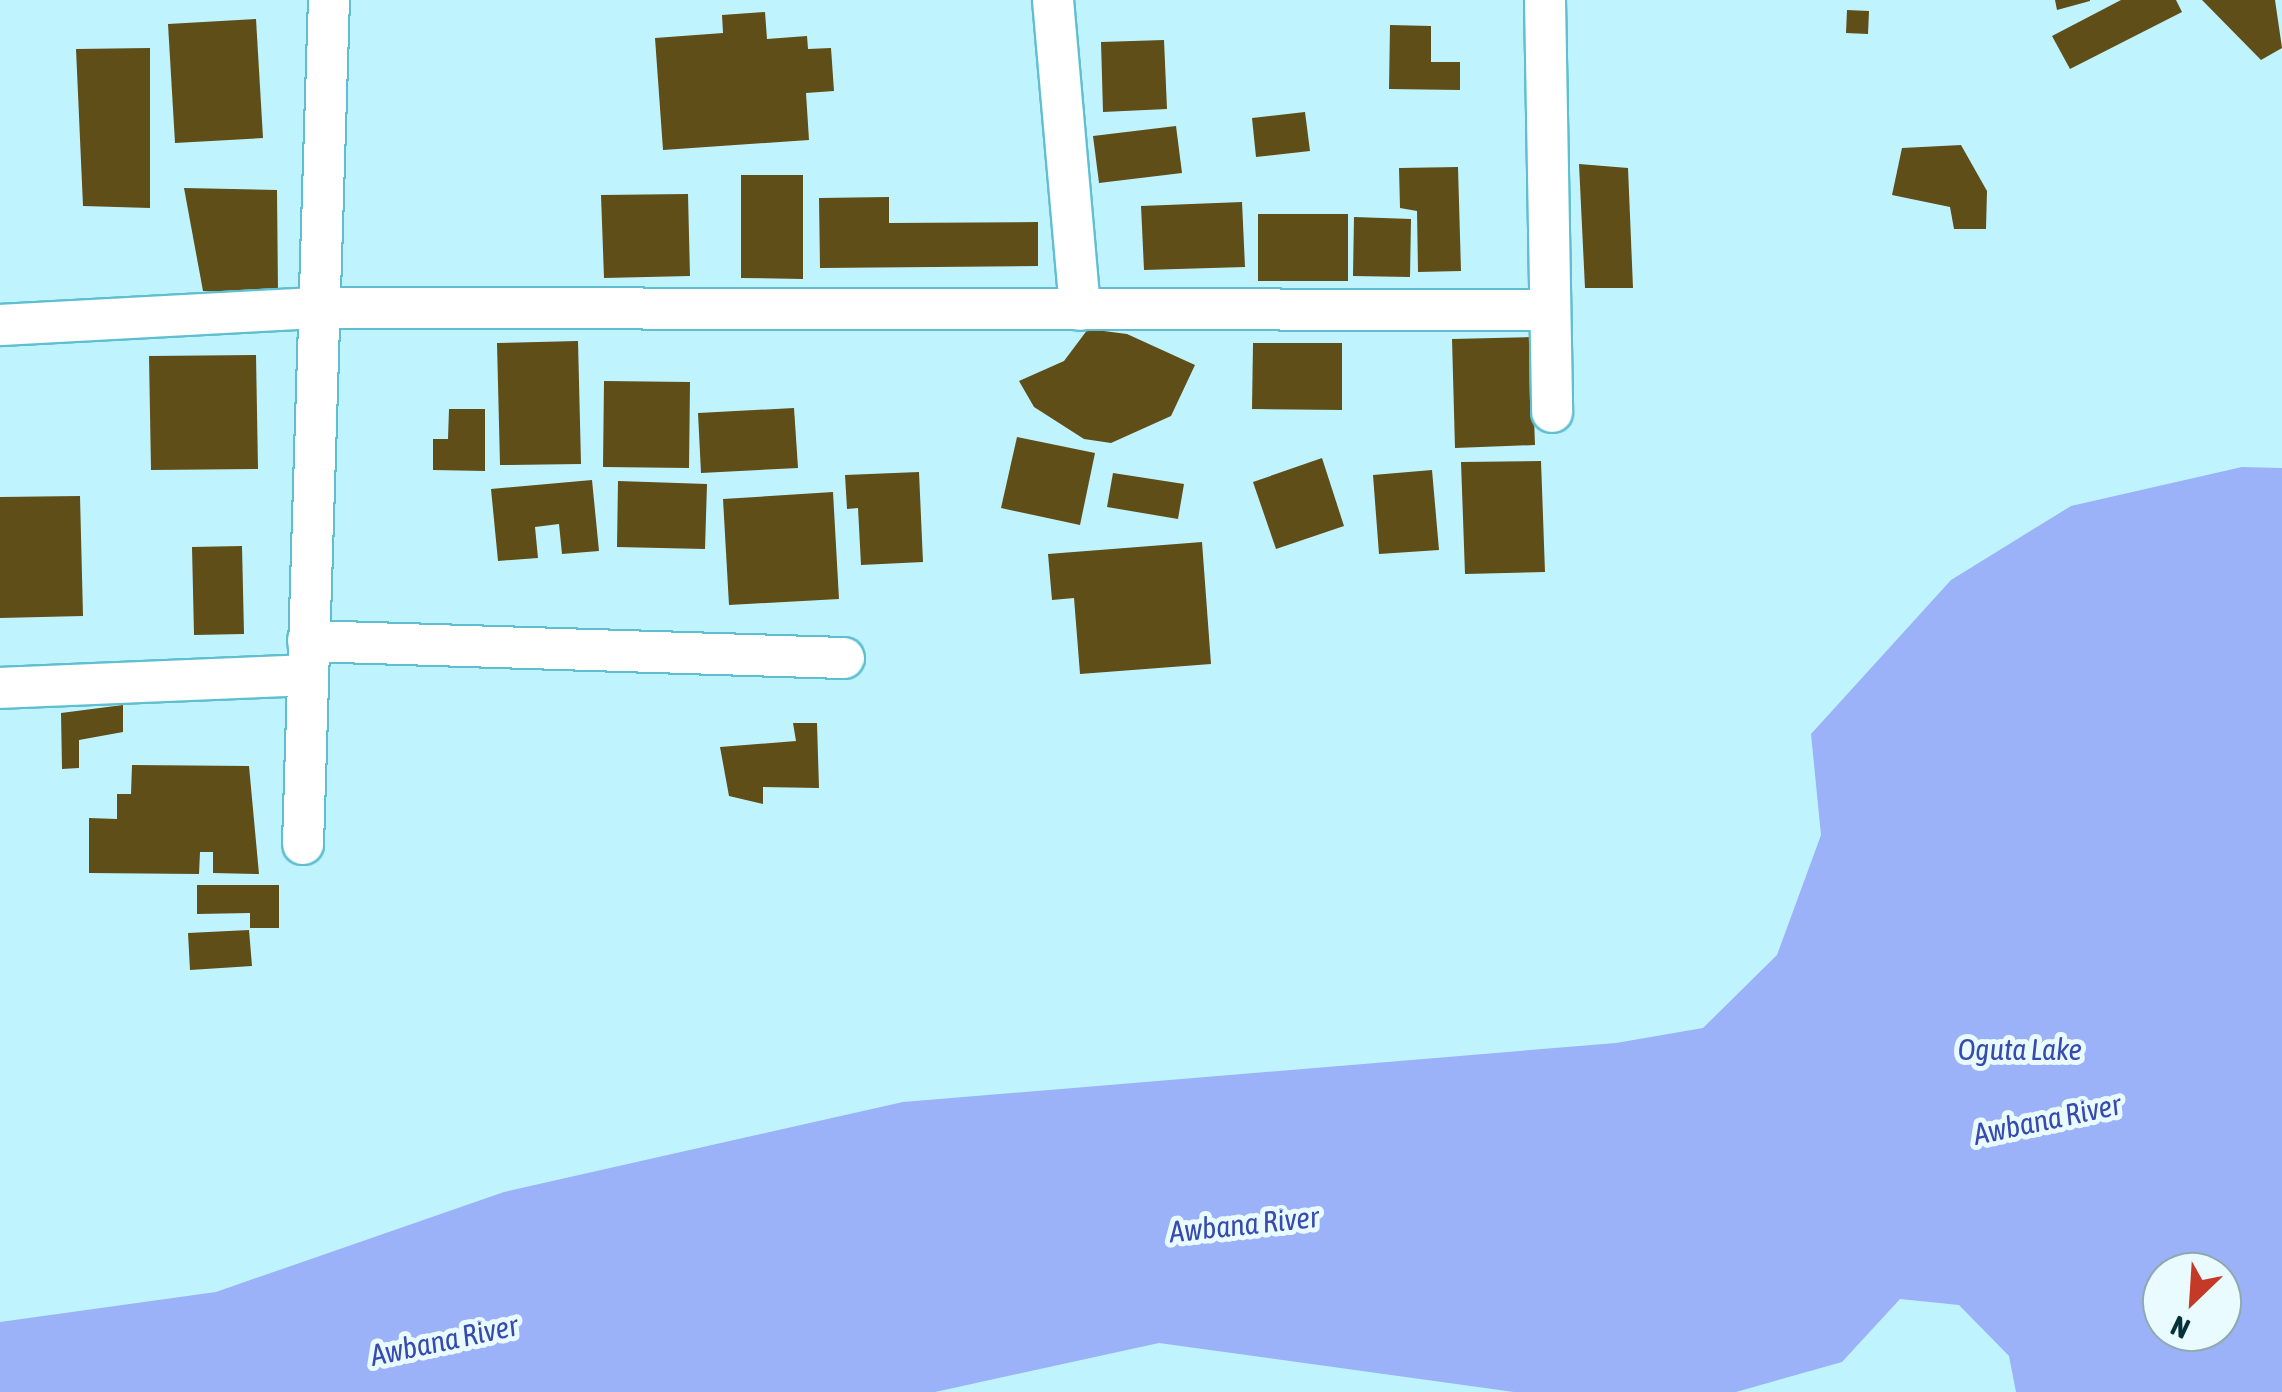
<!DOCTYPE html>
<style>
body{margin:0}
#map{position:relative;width:2282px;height:1392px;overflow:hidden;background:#bff4ff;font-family:"Asap Condensed",sans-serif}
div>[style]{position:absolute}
.water>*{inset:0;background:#9bb1f8}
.building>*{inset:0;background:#5f4e17}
.roads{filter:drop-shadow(2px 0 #5fbfd0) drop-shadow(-2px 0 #5fbfd0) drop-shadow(0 2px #5fbfd0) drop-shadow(0 -2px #5fbfd0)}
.minor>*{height:40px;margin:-20px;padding:0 20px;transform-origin:20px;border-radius:20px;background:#fff}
span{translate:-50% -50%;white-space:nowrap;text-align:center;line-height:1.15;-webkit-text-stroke:10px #e9fbfe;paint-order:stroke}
.water-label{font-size:30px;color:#374aaf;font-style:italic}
.north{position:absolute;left:2142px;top:1252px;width:100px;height:100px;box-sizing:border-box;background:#e9fbfe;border:2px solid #8eaaaf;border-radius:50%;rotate:205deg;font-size:28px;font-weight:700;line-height:40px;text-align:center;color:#053138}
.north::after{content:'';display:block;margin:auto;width:35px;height:45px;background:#c53927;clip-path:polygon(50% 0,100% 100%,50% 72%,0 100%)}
</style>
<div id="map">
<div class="water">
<i style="clip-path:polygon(evenodd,2242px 467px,2282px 468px,2282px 1392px,2016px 1392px,2009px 1356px,1959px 1305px,1900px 1299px,1842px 1362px,1736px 1392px,1514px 1392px,1159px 1343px,935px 1392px,0 1392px,0 1322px,216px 1292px,504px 1192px,903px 1102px,1616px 1043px,1703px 1028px,1777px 955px,1821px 835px,1811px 734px,1951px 580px,2071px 506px,2242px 467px,2162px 1272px,2222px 1272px,2222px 1332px,2162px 1332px,2162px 1272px)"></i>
</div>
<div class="building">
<i style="clip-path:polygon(2055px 0,2090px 0,2090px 1px,2057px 10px)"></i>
<i style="clip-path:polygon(2121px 0,2176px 0,2182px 12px,2070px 69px,2052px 36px)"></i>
<i style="clip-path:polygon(2202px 0,2275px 0,2282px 48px,2261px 60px)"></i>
<i style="clip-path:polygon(1847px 10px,1869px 11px,1868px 34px,1846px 33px)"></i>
<i style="clip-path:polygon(765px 12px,767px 39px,807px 36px,808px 49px,831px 48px,834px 91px,806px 93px,809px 140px,663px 150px,655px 38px,723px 33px,722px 15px)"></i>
<i style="clip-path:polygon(256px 19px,263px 138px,175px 143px,168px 24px)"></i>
<i style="clip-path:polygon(1390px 25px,1431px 26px,1431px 62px,1460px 62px,1460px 90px,1389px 89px)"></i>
<i style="clip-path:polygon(1164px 40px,1167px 109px,1103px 112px,1101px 42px)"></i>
<i style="clip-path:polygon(150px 48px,150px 208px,83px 206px,76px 49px)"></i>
<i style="clip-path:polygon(1305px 112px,1310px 151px,1256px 157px,1252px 118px)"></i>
<i style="clip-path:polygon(1176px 126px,1182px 173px,1099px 183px,1093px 136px)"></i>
<i style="clip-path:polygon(1961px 145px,1987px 191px,1986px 229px,1954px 229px,1950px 207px,1892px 195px,1902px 148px)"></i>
<i style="clip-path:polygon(1579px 164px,1628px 168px,1633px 288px,1585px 288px)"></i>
<i style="clip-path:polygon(1458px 167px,1461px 271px,1418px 272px,1417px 211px,1400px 208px,1399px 168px)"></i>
<i style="clip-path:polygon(741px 175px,803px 175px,803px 279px,741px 278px)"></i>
<i style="clip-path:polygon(184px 188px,277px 190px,278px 293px,203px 291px)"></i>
<i style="clip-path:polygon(688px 194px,690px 276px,604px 278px,601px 195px)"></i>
<i style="clip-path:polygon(889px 197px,889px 223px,1038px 222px,1038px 266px,820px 268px,819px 198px)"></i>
<i style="clip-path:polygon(1242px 202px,1245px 267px,1144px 270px,1141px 206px)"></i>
<i style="clip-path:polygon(1258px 214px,1348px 214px,1348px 281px,1258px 281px)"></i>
<i style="clip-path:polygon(1354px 217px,1411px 219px,1410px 277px,1353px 276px)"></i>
<i style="clip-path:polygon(1088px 329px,1127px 334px,1195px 365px,1171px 416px,1111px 443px,1084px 439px,1034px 407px,1019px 381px,1064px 361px)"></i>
<i style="clip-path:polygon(1531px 337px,1535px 445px,1455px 448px,1452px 339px)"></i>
<i style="clip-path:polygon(578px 341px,581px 464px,500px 465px,497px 343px)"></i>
<i style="clip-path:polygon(1253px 343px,1342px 343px,1342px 410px,1252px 409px)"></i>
<i style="clip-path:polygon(256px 355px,258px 469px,151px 470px,149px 356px)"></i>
<i style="clip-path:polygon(604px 381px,690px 382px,689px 468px,603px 467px)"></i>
<i style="clip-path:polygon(794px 408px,798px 468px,701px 473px,698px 413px)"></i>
<i style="clip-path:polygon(449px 409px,485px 409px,485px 471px,433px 470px,433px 439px,448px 439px)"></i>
<i style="clip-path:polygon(1017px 437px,1095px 453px,1080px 525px,1001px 508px)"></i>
<i style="clip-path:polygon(1322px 458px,1344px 526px,1276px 549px,1253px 482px)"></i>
<i style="clip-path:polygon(1541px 461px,1545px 572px,1465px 574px,1461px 462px)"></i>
<i style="clip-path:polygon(1432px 470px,1439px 550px,1379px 554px,1373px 475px)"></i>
<i style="clip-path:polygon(919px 472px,923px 562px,861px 565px,858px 508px,847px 509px,845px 475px)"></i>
<i style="clip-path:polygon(1113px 473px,1184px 484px,1178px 519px,1107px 507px)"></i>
<i style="clip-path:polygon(592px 480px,599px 551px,562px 554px,559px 524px,535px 527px,538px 558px,498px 561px,491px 489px)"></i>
<i style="clip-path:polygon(618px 481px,707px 484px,705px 549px,617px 547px)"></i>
<i style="clip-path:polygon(833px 492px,839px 599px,729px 605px,723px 499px)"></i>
<i style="clip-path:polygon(80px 496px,83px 616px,0 618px,0 497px)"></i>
<i style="clip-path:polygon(1202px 542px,1211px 664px,1080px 674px,1074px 598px,1052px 600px,1048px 554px)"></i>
<i style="clip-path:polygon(242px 546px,244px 634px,194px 635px,192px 547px)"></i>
<i style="clip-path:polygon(123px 705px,123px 732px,79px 740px,79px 768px,62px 769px,61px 713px)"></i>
<i style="clip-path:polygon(793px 723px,817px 723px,819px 788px,763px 787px,763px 804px,729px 796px,720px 747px,796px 741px)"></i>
<i style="clip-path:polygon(132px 765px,249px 766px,259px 874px,213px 873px,213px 852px,200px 852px,199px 874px,89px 873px,89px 818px,117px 819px,117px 794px,131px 794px)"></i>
<i style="clip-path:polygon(197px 885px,279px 885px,279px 928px,250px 928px,250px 913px,197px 914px)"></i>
<i style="clip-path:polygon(249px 930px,252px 966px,190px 970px,188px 933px)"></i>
</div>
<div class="roads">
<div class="minor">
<i style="left:1053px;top:0;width:311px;rotate:85deg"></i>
<i style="left:1545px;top:0;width:412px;rotate:89deg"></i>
<i style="left:0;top:325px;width:319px;rotate:-3.1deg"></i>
<i style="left:319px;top:308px;width:1231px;rotate:0.09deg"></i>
<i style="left:308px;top:641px;width:536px;rotate:1.82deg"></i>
<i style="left:0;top:688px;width:308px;rotate:-2.4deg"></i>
<i style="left:303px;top:844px;width:844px;rotate:-88.24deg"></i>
</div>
</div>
<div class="water-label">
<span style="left:2020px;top:1049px">Oguta Lake</span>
<span style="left:2047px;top:1119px;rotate:-12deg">Awbana River</span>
<span style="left:1244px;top:1224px;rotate:-6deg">Awbana River</span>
<span style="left:444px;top:1340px;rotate:-12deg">Awbana River</span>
</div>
<div class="north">N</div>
</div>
